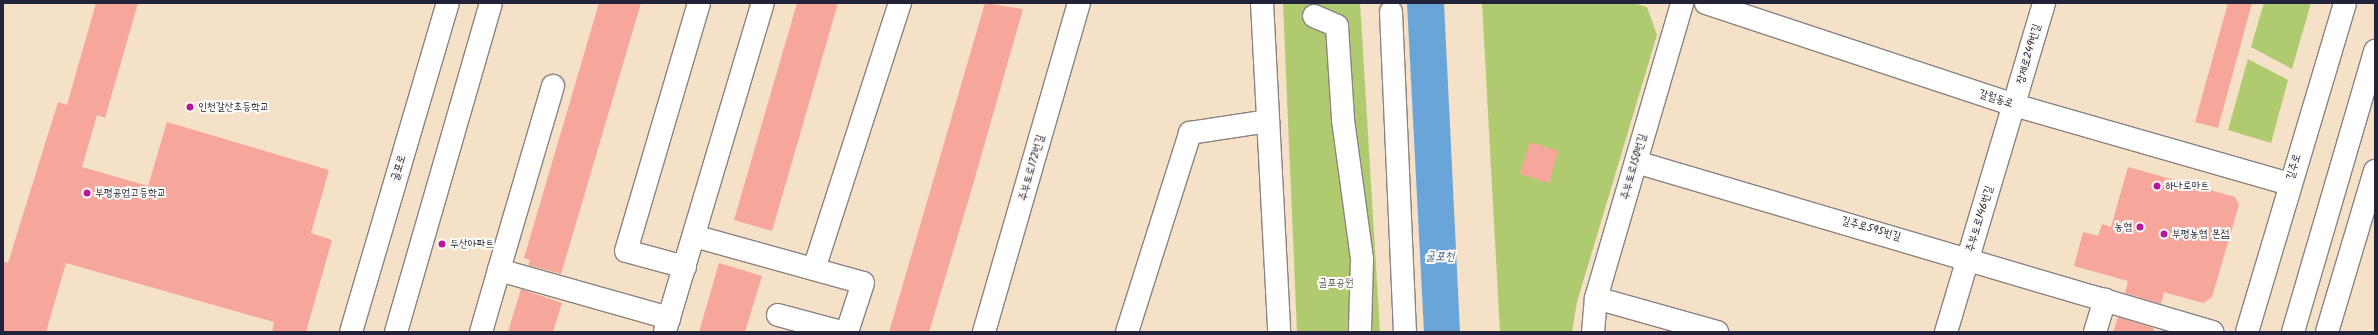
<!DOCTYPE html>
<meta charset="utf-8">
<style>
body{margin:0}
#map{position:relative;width:2378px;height:335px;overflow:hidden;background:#f4e1c7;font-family:Kalam,"Poor Story",sans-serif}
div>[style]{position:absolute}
.green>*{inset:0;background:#b0ca70}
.water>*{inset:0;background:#6aa5da}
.building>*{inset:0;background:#f7a69c}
.roads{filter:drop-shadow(1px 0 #8b8281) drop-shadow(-1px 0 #8b8281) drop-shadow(0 1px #8b8281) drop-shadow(0 -1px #8b8281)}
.minor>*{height:22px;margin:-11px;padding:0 11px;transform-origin:11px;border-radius:11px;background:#fff}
.major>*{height:22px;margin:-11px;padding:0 11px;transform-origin:11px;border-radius:11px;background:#fff}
.dots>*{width:11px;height:11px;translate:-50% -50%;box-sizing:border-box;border:2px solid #fdfcf7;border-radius:50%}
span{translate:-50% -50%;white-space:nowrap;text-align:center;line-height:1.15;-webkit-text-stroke:4px #fdfcf7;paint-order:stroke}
.street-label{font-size:11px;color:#22223b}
.poi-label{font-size:11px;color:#22223b}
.left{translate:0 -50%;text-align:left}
.right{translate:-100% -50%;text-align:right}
.park-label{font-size:11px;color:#545d4e}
.water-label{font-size:12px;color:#425d83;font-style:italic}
.frame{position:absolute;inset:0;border:4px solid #22223b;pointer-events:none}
</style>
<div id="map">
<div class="green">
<i style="clip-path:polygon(1283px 3px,1360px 3px,1380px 332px,1297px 332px)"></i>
<i style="clip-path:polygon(1482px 3px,1633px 3px,1647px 7px,1657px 35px,1577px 302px,1572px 332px,1500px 332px)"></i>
<i style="clip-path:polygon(2264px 3px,2311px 3px,2292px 69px,2251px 47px)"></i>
<i style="clip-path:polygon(2248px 59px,2288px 80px,2271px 143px,2228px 130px)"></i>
</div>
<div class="water">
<i style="clip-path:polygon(1407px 3px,1444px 3px,1460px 332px,1424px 332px)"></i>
</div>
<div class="building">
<i style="clip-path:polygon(96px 3px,138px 3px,105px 118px,97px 115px,82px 167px,148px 186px,167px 122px,329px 170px,311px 233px,332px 240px,306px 332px,272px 332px,274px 322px,66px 263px,46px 332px,3px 332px,3px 261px,8px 263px,58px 102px,67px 105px)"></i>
<i style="clip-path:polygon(599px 3px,641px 3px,561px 274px,528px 265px,530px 260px,524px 258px)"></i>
<i style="clip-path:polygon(797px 3px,838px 3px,772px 231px,734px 220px)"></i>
<i style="clip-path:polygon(985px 3px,1023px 9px,972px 188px,929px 332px,889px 332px)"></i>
<i style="clip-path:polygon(2228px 3px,2252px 3px,2218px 128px,2195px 122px)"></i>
<i style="clip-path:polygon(1530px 142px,1558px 151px,1549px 183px,1520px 174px)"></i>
<i style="clip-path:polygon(2128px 167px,2235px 197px,2239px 205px,2212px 297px,2203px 303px,2164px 292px,2161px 304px,2125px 293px,2128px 281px,2074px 266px,2083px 232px,2098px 236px,2102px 224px,2111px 227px)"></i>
<i style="clip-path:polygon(719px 263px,762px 276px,745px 332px,699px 332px)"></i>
<i style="clip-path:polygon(521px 289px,562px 303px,553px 332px,508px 332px)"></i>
<i style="clip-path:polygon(2118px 317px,2154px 328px,2153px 332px,2113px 332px)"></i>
</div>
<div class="roads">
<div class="minor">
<i style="left:1262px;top:3px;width:329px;rotate:87deg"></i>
<i style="left:1706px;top:3px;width:324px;rotate:18.3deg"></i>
<i style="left:2014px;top:105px;width:286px;rotate:16deg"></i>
<i style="left:1391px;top:12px;width:320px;rotate:87.5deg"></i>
<i style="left:1314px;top:16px;width:25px;rotate:23deg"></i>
<i style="left:1337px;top:26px;width:94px;rotate:86.3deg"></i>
<i style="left:1343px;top:120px;width:140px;rotate:82.2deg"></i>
<i style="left:1362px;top:259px;width:73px;rotate:91.6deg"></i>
<i style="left:553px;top:86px;width:192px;rotate:106.4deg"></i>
<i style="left:499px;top:270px;width:177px;rotate:15.8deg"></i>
<i style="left:1636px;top:162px;width:601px;rotate:16.44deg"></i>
<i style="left:694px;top:236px;width:175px;rotate:15.5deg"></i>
<i style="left:863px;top:283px;width:52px;rotate:108.1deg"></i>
<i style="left:685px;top:267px;width:61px;rotate:-164.8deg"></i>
<i style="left:626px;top:251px;width:259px;rotate:-73.6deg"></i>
<i style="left:814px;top:269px;width:280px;rotate:-72.1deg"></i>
<i style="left:1596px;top:298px;width:126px;rotate:15.7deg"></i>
<i style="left:778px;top:315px;width:65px;rotate:15.1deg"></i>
<i style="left:665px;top:331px;width:342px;rotate:-73.4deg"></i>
<i style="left:481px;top:332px;width:65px;rotate:-73.8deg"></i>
<i style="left:984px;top:332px;width:342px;rotate:-73.9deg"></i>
<i style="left:1127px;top:332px;width:209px;rotate:-72.4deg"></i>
<i style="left:1190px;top:133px;width:79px;rotate:-8.7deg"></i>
<i style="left:1593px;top:332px;width:34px;rotate:-85deg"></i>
<i style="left:1596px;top:298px;width:307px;rotate:-73.7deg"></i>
<i style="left:1946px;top:332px;width:343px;rotate:-73.4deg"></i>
<i style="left:2095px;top:332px;width:34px;rotate:-73deg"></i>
</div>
<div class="major">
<i style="left:351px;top:332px;width:343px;rotate:-73.6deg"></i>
<i style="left:396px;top:332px;width:342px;rotate:-73.9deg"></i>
<i style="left:2247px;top:332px;width:343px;rotate:-73.4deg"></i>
<i style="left:2293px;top:332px;width:293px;rotate:-73.7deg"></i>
<i style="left:2327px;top:332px;width:168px;rotate:-73.4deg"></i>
</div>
</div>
<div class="dots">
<i style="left:190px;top:107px;background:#b5179e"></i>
<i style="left:2157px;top:186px;background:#b5179e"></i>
<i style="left:87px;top:193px;background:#b5179e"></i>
<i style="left:2140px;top:227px;background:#b5179e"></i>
<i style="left:2164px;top:234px;background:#b5179e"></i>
<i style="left:442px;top:244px;background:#b5179e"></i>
</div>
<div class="street-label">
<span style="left:2029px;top:54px;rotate:-74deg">장제로249번길</span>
<span style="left:1996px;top:99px;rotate:18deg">갈월동로</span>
<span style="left:1634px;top:167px;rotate:-74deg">주부토로150번길</span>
<span style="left:2294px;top:167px;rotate:-73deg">길주로</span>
<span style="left:399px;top:168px;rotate:-73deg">굴포로</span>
<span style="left:1032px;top:168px;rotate:-74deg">주부토로172번길</span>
<span style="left:1980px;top:219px;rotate:-73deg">주부토로146번길</span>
<span style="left:1871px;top:229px;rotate:16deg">길주로595번길</span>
</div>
<div class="poi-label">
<span class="left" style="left:198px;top:107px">인천갈산초등학교</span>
<span class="left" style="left:2165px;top:186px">하나로마트</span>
<span class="left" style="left:95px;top:193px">부평공업고등학교</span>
<span class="right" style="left:2132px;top:227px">농협</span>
<span class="left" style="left:2172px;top:234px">부평농협 본점</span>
<span class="left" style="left:450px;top:244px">두산아파트</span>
</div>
<div class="park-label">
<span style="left:1336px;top:283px">굴포공원</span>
</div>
<div class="water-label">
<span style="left:1440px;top:257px">굴포천</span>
</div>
<div class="frame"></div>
</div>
